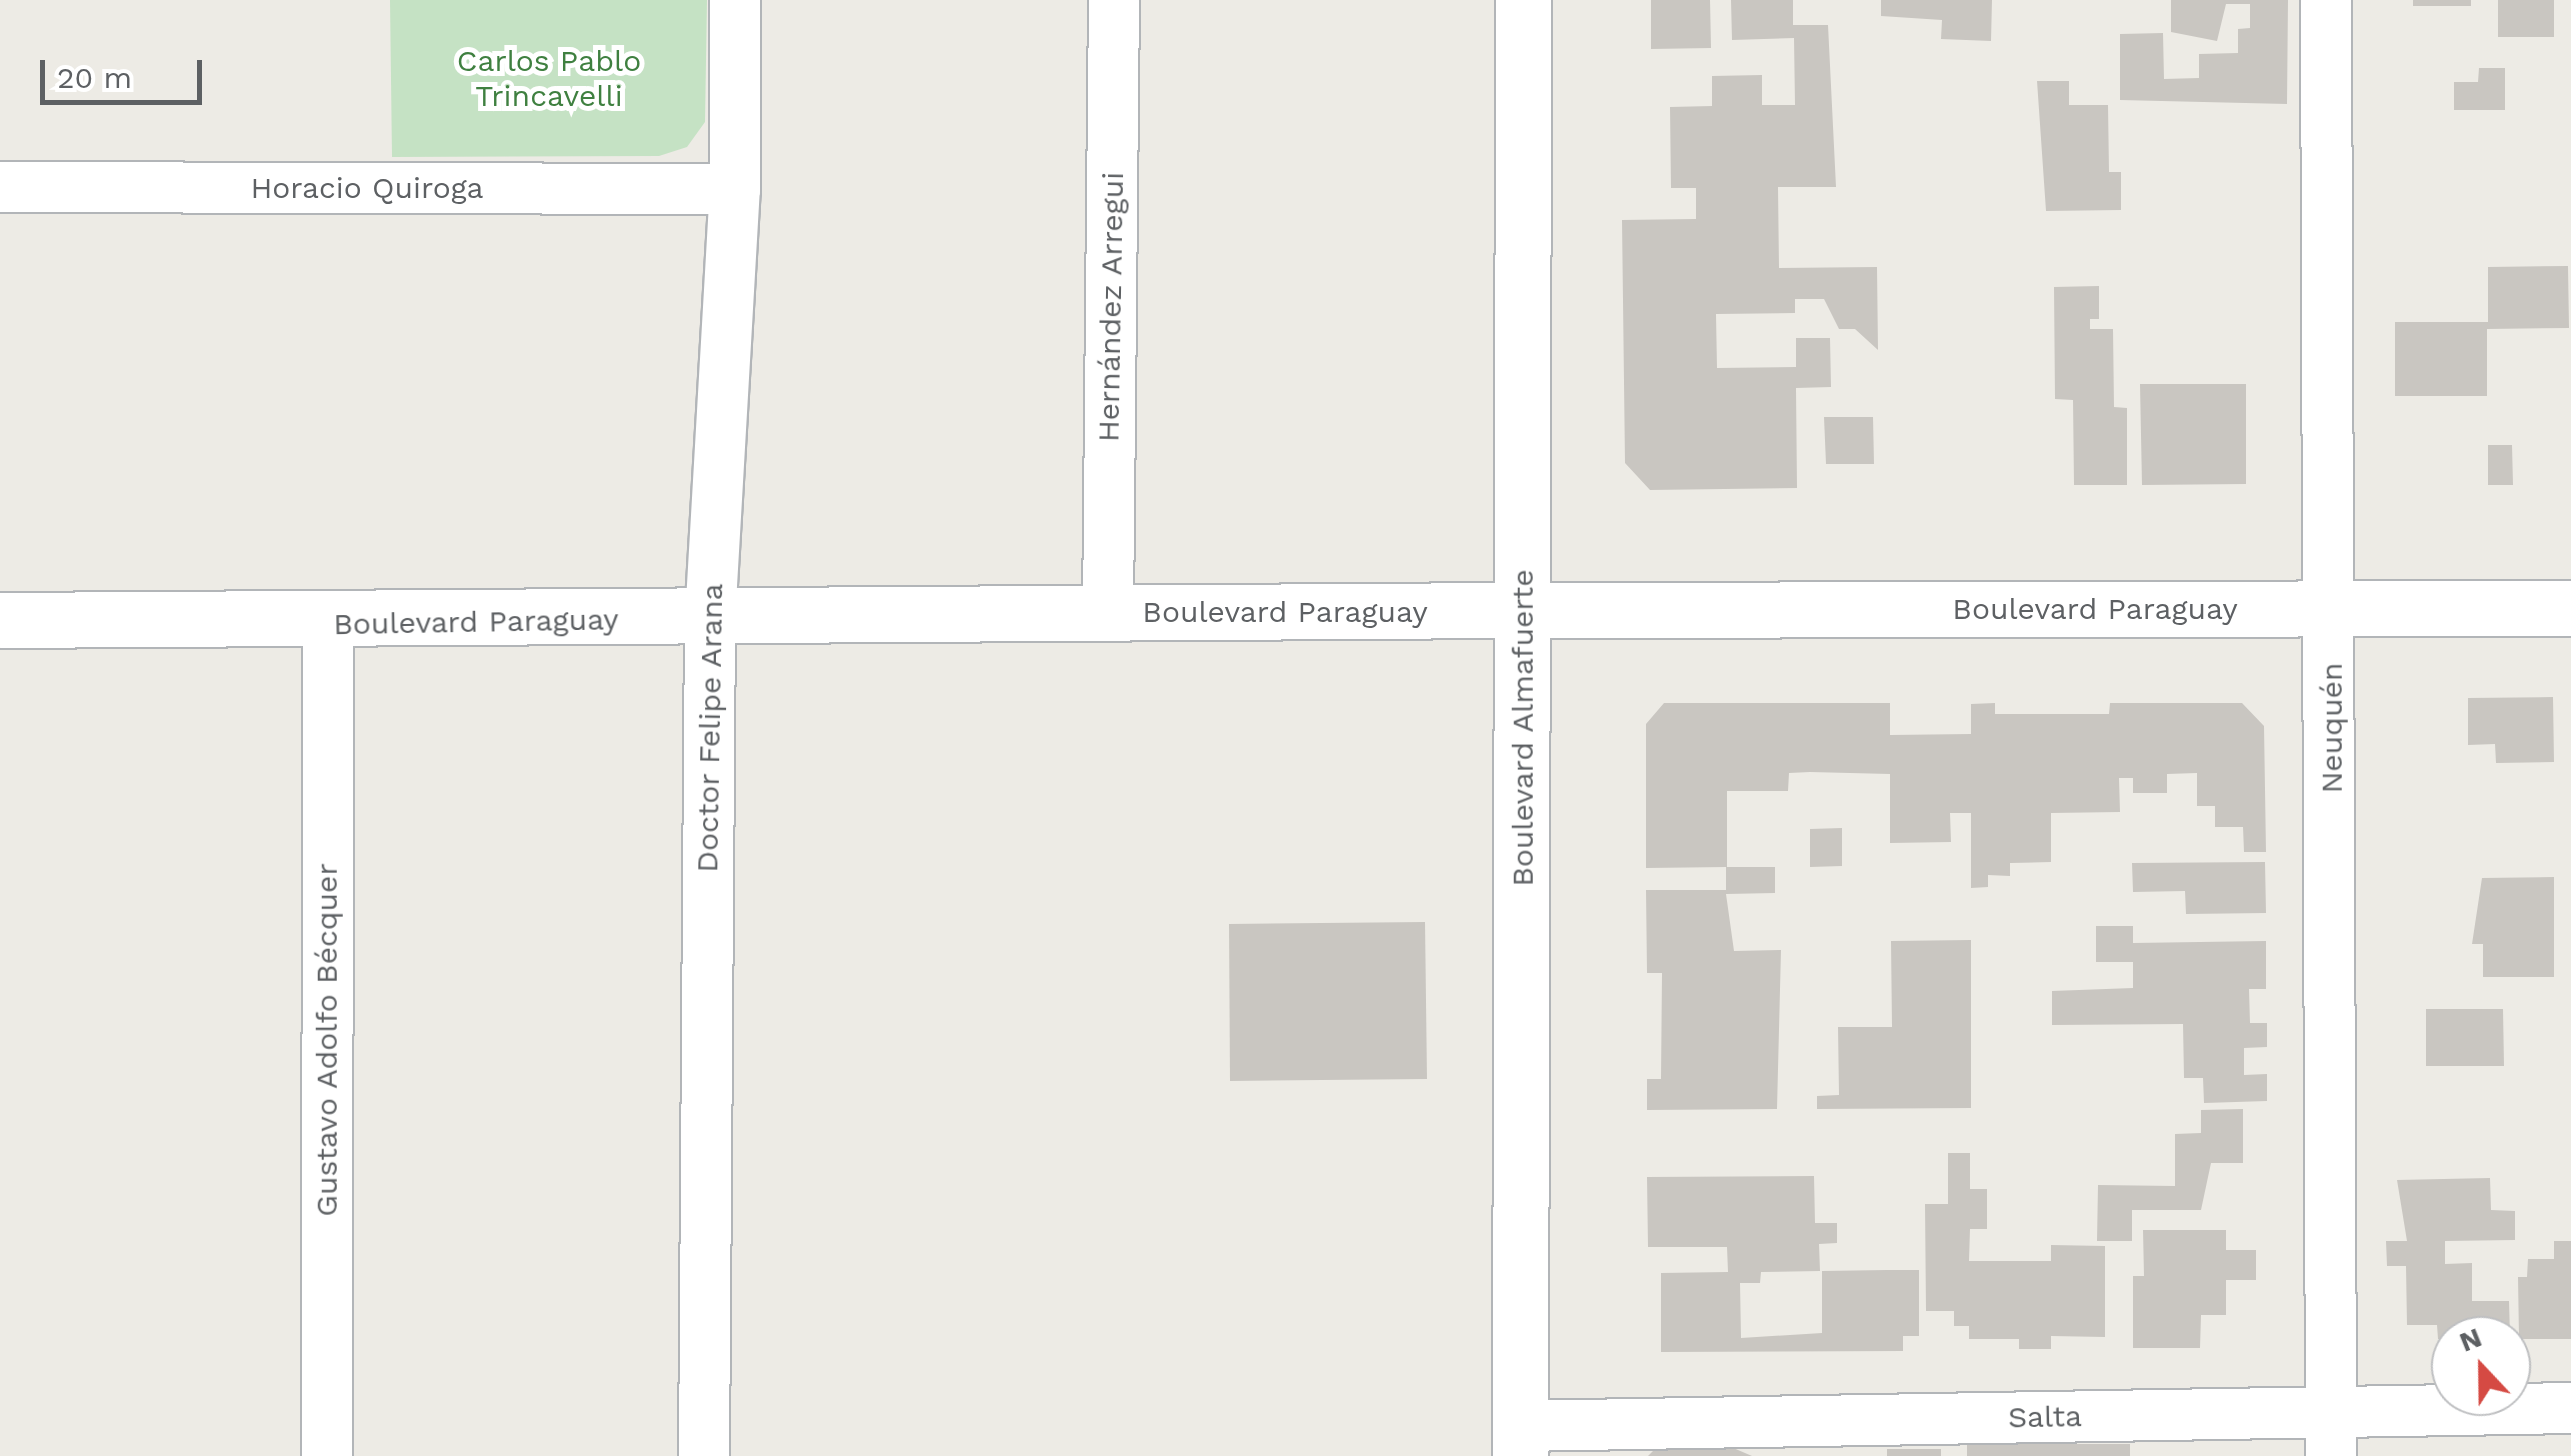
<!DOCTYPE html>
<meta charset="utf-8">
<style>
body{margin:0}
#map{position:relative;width:2571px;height:1456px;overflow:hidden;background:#edebe5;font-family:"Work Sans",sans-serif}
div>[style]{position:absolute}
.green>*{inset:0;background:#c5e2c4}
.building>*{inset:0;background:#c9c6c1}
.roads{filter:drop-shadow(2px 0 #b2b5b8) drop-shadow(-2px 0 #b2b5b8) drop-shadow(0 2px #b2b5b8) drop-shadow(0 -2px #b2b5b8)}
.minor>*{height:50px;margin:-25px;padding:0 25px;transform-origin:25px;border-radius:25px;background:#fff}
.tertiary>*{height:55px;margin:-27.5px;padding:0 27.5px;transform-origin:27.5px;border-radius:27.5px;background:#fff}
.secondary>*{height:55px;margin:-27.5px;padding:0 27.5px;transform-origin:27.5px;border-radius:27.5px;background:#fff}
span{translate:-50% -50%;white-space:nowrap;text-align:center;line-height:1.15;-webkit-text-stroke:10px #fff;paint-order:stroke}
.park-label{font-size:30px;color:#3f8040}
.street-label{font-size:30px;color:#5d6063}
.north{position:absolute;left:2431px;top:1316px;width:100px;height:100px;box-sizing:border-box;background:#fff;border:2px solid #bebfc1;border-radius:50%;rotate:338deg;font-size:28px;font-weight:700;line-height:40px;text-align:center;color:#5d6063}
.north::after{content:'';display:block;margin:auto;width:35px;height:45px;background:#d54a43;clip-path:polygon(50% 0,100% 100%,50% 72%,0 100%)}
.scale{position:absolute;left:40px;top:60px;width:162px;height:45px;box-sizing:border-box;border:5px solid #5d6063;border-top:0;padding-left:12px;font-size:30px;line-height:35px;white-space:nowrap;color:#5d6063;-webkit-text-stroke:8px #fff;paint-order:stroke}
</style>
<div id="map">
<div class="green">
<i style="clip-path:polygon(390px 0,707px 0,705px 122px,687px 147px,659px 156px,392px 157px)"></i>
</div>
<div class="building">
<i style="clip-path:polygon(1651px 0,1710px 0,1711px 48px,1651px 49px)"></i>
<i style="clip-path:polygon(1731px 0,1793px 0,1793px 25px,1828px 25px,1836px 187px,1778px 187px,1779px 268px,1877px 267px,1878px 350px,1855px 329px,1839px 329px,1824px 299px,1795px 299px,1795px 313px,1716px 314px,1717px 368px,1796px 367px,1796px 338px,1830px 338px,1831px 387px,1796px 388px,1797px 488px,1650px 490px,1625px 463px,1622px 220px,1696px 219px,1696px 188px,1671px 188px,1670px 107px,1712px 106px,1712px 76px,1762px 75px,1762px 105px,1795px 105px,1794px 38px,1732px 40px)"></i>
<i style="clip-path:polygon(1881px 0,1992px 0,1991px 41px,1941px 39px,1942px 20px,1881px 16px)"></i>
<i style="clip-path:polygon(2171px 0,2288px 0,2287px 104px,2120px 100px,2120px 34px,2163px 33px,2164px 79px,2199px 78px,2199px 54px,2238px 53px,2238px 29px,2250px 28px,2250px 4px,2226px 4px,2217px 41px,2171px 32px)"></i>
<i style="clip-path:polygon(2413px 0,2471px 0,2471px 6px,2413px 6px)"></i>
<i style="clip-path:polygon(2498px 0,2554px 0,2554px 37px,2498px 37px)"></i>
<i style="clip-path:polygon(2479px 68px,2505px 68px,2505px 110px,2454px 110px,2454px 82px,2478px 82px)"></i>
<i style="clip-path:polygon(2037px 81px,2069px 81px,2069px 105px,2108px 105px,2109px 172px,2121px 172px,2121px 210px,2046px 211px)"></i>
<i style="clip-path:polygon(2568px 266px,2569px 328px,2487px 329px,2487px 396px,2395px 396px,2395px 322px,2488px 322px,2488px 267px)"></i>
<i style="clip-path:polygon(2099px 286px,2099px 319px,2090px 319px,2090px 329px,2113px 329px,2114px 407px,2127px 408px,2127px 485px,2074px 485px,2073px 400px,2055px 399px,2054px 287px)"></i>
<i style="clip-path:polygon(2140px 384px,2246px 384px,2246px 484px,2142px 485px)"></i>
<i style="clip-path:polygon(1824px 417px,1873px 417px,1874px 464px,1826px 464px)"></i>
<i style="clip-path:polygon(2488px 445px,2512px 445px,2513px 485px,2488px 485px)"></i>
<i style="clip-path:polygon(2553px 697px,2554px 762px,2496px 763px,2495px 744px,2468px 745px,2468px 698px)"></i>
<i style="clip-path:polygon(1664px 703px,1890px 703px,1890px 735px,1971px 734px,1971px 704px,1995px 703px,1995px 714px,2109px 714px,2110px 703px,2242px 703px,2264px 726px,2266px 852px,2244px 852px,2243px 827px,2215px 827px,2215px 806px,2197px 806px,2197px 773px,2167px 774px,2167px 793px,2133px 793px,2133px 778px,2119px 778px,2120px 812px,2051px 813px,2051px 862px,2010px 863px,2010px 876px,1988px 875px,1988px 887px,1971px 888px,1971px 813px,1950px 813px,1951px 842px,1890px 843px,1890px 774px,1810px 772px,1789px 773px,1788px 791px,1727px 791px,1727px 867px,1646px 868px,1646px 724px)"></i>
<i style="clip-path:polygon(1842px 828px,1842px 866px,1810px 867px,1810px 829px)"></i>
<i style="clip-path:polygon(2265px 862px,2266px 913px,2186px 914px,2185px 891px,2133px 892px,2132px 863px)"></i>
<i style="clip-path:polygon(1726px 867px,1775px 867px,1775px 893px,1726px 894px,1734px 951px,1781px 950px,1777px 1109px,1647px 1110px,1647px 1079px,1661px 1079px,1662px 973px,1647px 973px,1646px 890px,1726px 890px)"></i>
<i style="clip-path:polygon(2554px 877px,2554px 977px,2483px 977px,2483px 944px,2472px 944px,2482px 878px)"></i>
<i style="clip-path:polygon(1425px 922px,1427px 1079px,1230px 1081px,1229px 924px)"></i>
<i style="clip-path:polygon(2096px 926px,2133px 926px,2133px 943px,2266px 941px,2266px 989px,2249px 989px,2250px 1023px,2267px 1023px,2267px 1047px,2244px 1048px,2244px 1075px,2267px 1074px,2267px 1101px,2204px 1103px,2203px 1078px,2184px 1078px,2183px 1024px,2052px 1025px,2052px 991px,2133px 988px,2133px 962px,2096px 962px)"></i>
<i style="clip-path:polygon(1971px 940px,1971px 1108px,1817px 1109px,1817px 1096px,1839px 1095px,1838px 1027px,1892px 1027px,1891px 941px)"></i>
<i style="clip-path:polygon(2426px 1009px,2503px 1009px,2504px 1066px,2426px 1066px)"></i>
<i style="clip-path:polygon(2243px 1109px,2243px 1163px,2211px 1163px,2201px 1210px,2132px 1210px,2132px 1241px,2097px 1241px,2098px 1185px,2175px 1186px,2175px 1134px,2201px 1133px,2201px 1110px)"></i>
<i style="clip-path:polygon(1948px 1153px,1970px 1153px,1970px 1189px,1987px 1189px,1987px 1229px,1970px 1229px,1969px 1261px,2051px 1261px,2051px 1245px,2105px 1246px,2105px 1337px,2051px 1336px,2051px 1349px,2019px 1349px,2019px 1339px,1969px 1339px,1969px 1326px,1954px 1326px,1954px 1311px,1926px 1311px,1925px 1204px,1948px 1204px)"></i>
<i style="clip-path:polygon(1814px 1176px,1815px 1223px,1837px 1223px,1837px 1243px,1819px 1244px,1820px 1271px,1761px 1272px,1760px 1283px,1740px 1283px,1741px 1338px,1822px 1333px,1822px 1271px,1887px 1270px,1919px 1270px,1919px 1336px,1903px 1336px,1903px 1351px,1661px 1352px,1661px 1273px,1728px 1272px,1727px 1247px,1648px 1247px,1647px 1177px)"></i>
<i style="clip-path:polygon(2490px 1178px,2491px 1210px,2515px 1211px,2515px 1240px,2445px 1241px,2445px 1264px,2472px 1263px,2472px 1301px,2509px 1301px,2510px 1336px,2438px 1339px,2437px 1325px,2407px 1325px,2406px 1266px,2387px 1266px,2386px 1241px,2407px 1241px,2397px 1180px)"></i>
<i style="clip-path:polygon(2143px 1230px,2226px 1230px,2226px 1250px,2256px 1250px,2256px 1280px,2226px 1280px,2226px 1315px,2201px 1315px,2200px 1348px,2133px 1348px,2133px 1276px,2144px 1276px)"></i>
<i style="clip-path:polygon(2554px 1241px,2571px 1241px,2571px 1339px,2519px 1339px,2518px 1277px,2527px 1277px,2528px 1259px,2554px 1259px)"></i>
<i style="clip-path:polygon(1660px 1444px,1724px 1444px,1752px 1456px,1648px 1456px)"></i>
<i style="clip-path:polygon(1967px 1444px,2130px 1444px,2130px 1456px,1967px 1456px)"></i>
<i style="clip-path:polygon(1887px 1449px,1941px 1449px,1941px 1456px,1887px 1456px)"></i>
</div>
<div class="roads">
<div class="minor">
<i style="left:2326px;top:0;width:1456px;rotate:89.8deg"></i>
<i style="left:0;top:187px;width:735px;rotate:0.16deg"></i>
<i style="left:1108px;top:613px;width:613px;rotate:-89.44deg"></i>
<i style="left:1520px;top:1426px;width:1051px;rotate:-0.98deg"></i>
<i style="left:327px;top:1456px;width:832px;rotate:-89.93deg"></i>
<i style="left:704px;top:1456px;width:836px;rotate:-89.59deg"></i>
<i style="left:710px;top:620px;width:432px;rotate:-86.7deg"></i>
<i style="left:735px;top:189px;width:189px;rotate:-90deg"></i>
</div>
<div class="tertiary">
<i style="left:0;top:620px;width:1523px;rotate:-0.38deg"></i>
</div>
<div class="secondary">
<i style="left:1523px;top:610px;width:1048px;rotate:-0.11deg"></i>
<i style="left:1520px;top:1456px;width:1456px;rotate:-89.88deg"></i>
</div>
</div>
<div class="park-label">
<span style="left:549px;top:78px">Carlos Pablo<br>Trincavelli</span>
</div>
<div class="street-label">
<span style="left:367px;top:188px">Horacio Quiroga</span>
<span style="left:1111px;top:307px;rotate:-89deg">Hernández Arregui</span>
<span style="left:2095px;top:609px">Boulevard Paraguay</span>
<span style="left:1285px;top:612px">Boulevard Paraguay</span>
<span style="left:476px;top:622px;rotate:-1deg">Boulevard Paraguay</span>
<span style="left:710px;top:728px;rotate:-89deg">Doctor Felipe Arana</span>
<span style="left:1523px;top:728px;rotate:-90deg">Boulevard Almafuerte</span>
<span style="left:2332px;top:728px;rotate:-90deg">Neuquén</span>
<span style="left:327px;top:1040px;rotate:-90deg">Gustavo Adolfo Bécquer</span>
<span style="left:2045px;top:1417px;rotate:-1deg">Salta</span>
</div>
<div class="north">N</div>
<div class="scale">20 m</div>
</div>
